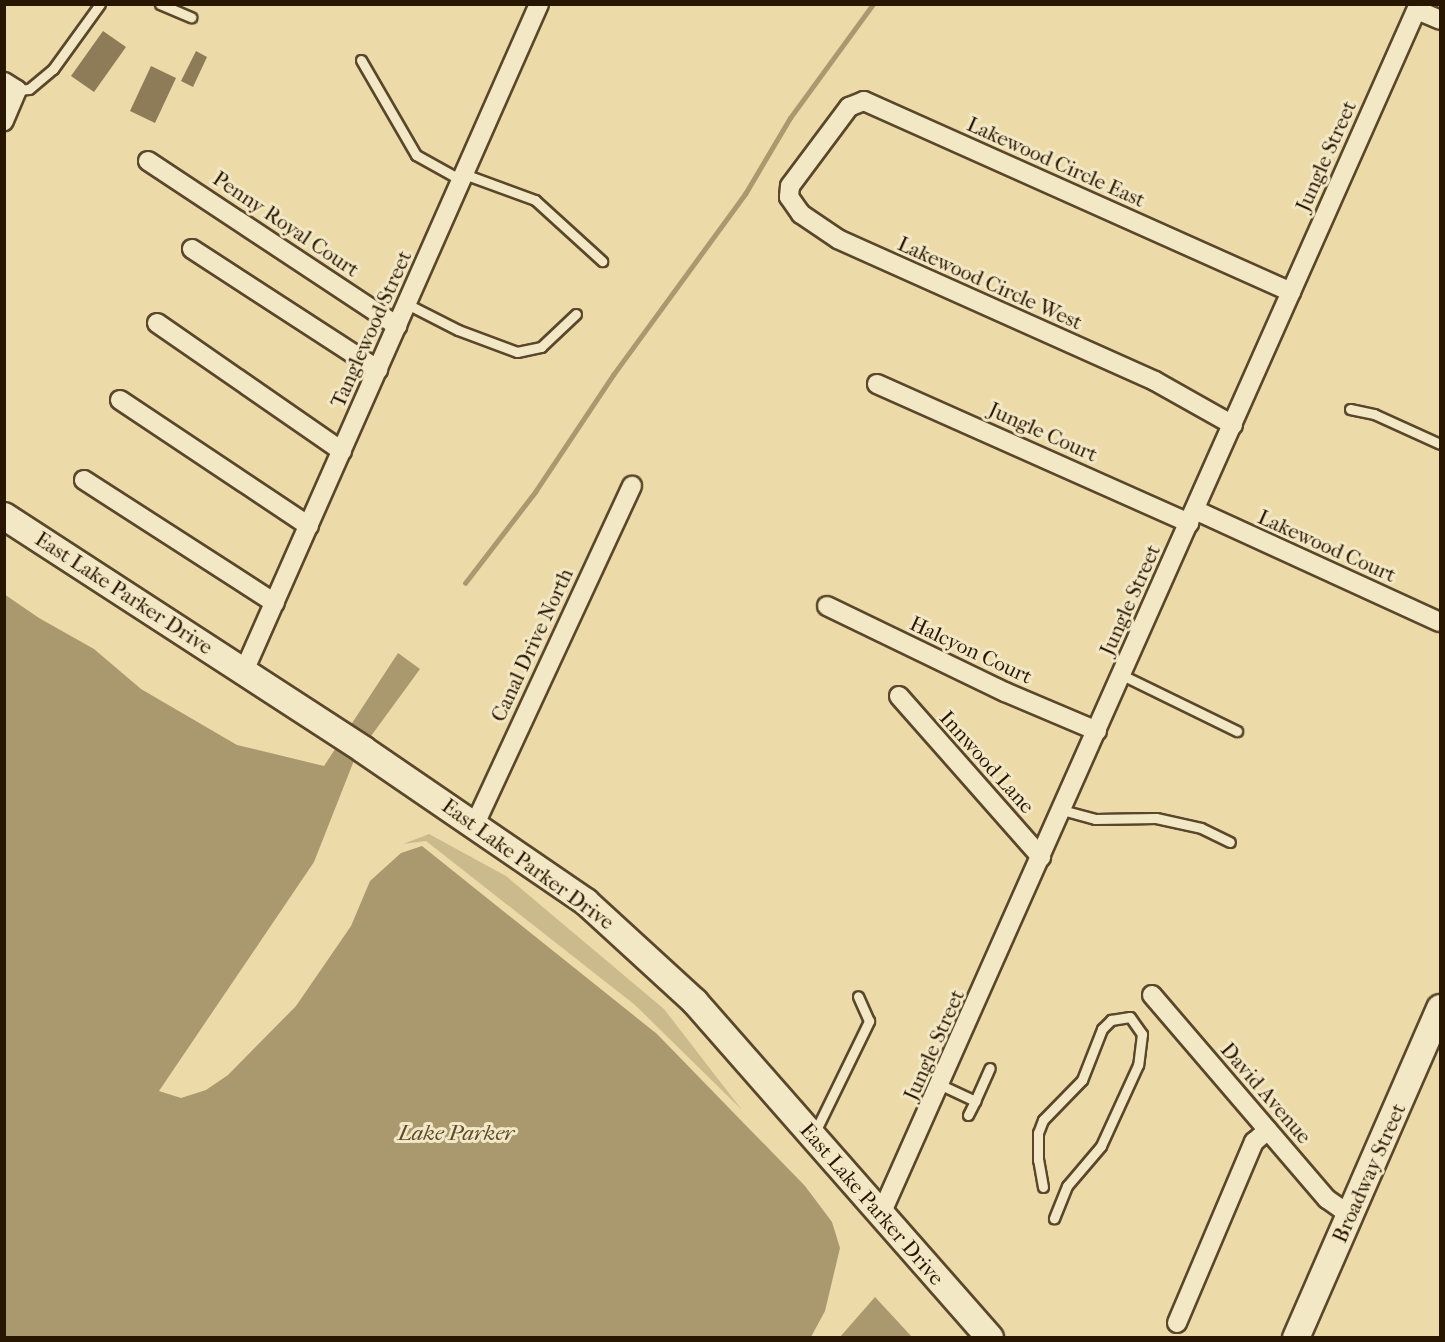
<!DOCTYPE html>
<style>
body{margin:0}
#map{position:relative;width:1445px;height:1342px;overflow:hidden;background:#ecdba8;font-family:"IM FELL French Canon",serif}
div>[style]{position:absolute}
.green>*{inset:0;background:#cbba8c}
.water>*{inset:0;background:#aa986f}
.stream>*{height:4.5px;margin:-2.25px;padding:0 2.25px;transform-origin:2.25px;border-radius:2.25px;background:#aa986f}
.building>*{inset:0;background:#8e7c58}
.roads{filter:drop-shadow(2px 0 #5a472b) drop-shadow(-2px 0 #5a472b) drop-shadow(0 2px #5a472b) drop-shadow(0 -2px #5a472b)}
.lane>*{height:9px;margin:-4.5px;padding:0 4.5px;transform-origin:4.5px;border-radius:4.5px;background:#f3e8c6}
.street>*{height:18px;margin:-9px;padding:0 9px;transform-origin:9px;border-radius:9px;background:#f3e8c6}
.secondary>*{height:26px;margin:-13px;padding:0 13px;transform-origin:13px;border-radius:13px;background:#f3e8c6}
span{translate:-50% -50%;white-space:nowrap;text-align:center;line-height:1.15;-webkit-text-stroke:6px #f3e8c6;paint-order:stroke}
.street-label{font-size:21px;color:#291601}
.water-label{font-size:22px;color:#5d4a2d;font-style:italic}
.frame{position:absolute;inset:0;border:6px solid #291601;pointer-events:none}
</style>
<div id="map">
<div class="green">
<i style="clip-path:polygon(429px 834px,506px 876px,664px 1009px,742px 1110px,635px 1005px,426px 841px,403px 844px)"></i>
</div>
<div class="water">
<i style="clip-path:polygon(4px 594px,39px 618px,94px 649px,141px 689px,237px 745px,324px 766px,398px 653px,420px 669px,355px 758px,314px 862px,159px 1091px,181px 1098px,206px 1090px,228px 1075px,296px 1006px,351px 926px,370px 881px,401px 853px,422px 846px,657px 1034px,805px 1186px,832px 1222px,840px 1248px,825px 1311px,811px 1337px,5px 1337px)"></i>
<i style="clip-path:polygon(875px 1297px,912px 1337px,840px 1337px)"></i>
</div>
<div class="stream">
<i style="left:465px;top:583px;width:115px;rotate:-52.4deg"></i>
<i style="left:535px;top:492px;width:141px;rotate:-56.3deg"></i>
<i style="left:613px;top:375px;width:224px;rotate:-53.9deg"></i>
<i style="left:745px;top:194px;width:88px;rotate:-59.4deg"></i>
<i style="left:790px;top:118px;width:141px;rotate:-53.9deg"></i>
</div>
<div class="building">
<i style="clip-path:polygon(103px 31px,126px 47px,94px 92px,71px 76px)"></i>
<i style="clip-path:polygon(196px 51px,207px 57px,193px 87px,181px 81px)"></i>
<i style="clip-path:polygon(151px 66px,176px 78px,155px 123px,130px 111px)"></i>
</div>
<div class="roads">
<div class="lane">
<i style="left:160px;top:4px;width:34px;rotate:23deg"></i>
<i style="left:361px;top:60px;width:110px;rotate:59.9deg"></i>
<i style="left:416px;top:155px;width:51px;rotate:29.1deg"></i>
<i style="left:17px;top:90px;width:12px;rotate:-5deg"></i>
<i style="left:29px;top:89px;width:31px;rotate:-40deg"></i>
<i style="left:53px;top:69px;width:80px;rotate:-54.1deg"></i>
<i style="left:464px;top:174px;width:76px;rotate:20.1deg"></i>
<i style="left:535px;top:200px;width:91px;rotate:42.3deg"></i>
<i style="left:407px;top:304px;width:57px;rotate:27deg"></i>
<i style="left:458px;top:330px;width:63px;rotate:20.4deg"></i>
<i style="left:517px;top:352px;width:25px;rotate:-12deg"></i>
<i style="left:541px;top:347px;width:48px;rotate:-43.3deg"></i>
<i style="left:1350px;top:409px;width:25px;rotate:12deg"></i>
<i style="left:1374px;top:414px;width:72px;rotate:24.4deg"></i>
<i style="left:1122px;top:675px;width:128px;rotate:26deg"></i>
<i style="left:1062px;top:810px;width:34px;rotate:15deg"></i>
<i style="left:1095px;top:819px;width:61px;rotate:-0.9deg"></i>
<i style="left:1156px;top:818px;width:46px;rotate:12.5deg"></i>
<i style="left:1201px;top:828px;width:32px;rotate:26deg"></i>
<i style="left:941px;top:1085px;width:38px;rotate:25deg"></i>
<i style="left:975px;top:1101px;width:36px;rotate:-66deg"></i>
<i style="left:968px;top:1115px;width:16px;rotate:-63deg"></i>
<i style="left:814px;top:1134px;width:126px;rotate:-64deg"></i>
<i style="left:869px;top:1021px;width:27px;rotate:-114deg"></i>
<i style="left:1043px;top:1187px;width:27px;rotate:-100deg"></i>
<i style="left:1038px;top:1160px;width:27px;rotate:-90deg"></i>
<i style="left:1038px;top:1133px;width:14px;rotate:-69deg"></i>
<i style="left:1043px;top:1120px;width:56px;rotate:-45.7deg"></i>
<i style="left:1082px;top:1080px;width:55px;rotate:-68.6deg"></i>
<i style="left:1102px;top:1029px;width:13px;rotate:-45deg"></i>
<i style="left:1111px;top:1020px;width:19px;rotate:-9deg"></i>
<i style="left:1130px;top:1017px;width:21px;rotate:55deg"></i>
<i style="left:1142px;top:1034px;width:31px;rotate:97deg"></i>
<i style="left:1138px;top:1065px;width:89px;rotate:114.6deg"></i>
<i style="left:1101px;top:1146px;width:52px;rotate:130.4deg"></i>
<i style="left:1067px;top:1186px;width:35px;rotate:112deg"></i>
</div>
<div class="street">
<i style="left:1417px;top:10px;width:25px;rotate:23deg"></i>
<i style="left:4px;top:82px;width:15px;rotate:32deg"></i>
<i style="left:17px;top:90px;width:34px;rotate:113deg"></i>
<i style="left:148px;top:161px;width:299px;rotate:33.5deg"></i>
<i style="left:192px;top:249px;width:222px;rotate:33deg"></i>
<i style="left:157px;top:323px;width:225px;rotate:34.7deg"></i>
<i style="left:877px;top:384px;width:342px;rotate:24deg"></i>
<i style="left:120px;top:400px;width:227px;rotate:33.7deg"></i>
<i style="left:1233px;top:425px;width:90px;rotate:-150.6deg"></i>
<i style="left:1155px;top:381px;width:347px;rotate:-155.9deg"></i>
<i style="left:838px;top:239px;width:45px;rotate:-146deg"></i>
<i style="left:801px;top:214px;width:21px;rotate:-125deg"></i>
<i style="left:789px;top:197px;width:11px;rotate:-85deg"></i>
<i style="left:790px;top:186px;width:99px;rotate:-53.2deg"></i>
<i style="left:849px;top:107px;width:16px;rotate:-22deg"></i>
<i style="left:864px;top:101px;width:468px;rotate:24.1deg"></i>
<i style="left:84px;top:480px;width:227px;rotate:32.8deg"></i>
<i style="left:1195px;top:510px;width:269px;rotate:24.6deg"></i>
<i style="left:827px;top:606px;width:198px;rotate:25.8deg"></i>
<i style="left:1005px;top:692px;width:100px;rotate:23deg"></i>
<i style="left:244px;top:671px;width:729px;rotate:-66.14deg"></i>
<i style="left:899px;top:696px;width:215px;rotate:48.6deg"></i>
<i style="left:475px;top:824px;width:373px;rotate:-65.1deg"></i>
<i style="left:1152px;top:995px;width:269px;rotate:49.4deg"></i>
<i style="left:1327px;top:1199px;width:28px;rotate:35deg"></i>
<i style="left:881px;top:1214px;width:1324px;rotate:-66.03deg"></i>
<i style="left:1177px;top:1323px;width:197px;rotate:-67deg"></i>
<i style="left:1254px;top:1142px;width:18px;rotate:-41deg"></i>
</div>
<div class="secondary">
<i style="left:4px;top:516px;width:429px;rotate:33deg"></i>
<i style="left:364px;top:750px;width:269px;rotate:34.4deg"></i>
<i style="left:586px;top:902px;width:148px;rotate:42.5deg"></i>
<i style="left:695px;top:1002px;width:447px;rotate:48.7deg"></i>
<i style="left:1296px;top:1338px;width:360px;rotate:-66.4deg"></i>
</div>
</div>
<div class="street-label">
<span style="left:1326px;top:156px;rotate:-66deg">Jungle Street</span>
<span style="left:1056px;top:162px;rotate:24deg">Lakewood Circle East</span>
<span style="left:286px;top:224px;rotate:34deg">Penny Royal Court</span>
<span style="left:990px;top:283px;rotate:24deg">Lakewood Circle West</span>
<span style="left:371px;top:329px;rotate:-66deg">Tanglewood Street</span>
<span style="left:1043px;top:432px;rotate:24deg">Jungle Court</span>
<span style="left:1327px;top:546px;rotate:24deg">Lakewood Court</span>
<span style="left:124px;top:593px;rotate:33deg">East Lake Parker Drive</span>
<span style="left:1130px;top:600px;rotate:-66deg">Jungle Street</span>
<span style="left:532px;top:645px;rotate:-65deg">Canal Drive North</span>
<span style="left:971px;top:650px;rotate:25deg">Halcyon Court</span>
<span style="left:987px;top:762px;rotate:48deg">Innwood Lane</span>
<span style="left:528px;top:864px;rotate:36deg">East Lake Parker Drive</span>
<span style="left:934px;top:1045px;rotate:-66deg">Jungle Street</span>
<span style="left:1266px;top:1093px;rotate:49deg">David Avenue</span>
<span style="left:1369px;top:1173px;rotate:-66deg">Broadway Street</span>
<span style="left:872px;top:1204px;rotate:49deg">East Lake Parker Drive</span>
</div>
<div class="water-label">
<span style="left:456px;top:1134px">Lake Parker</span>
</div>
<div class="frame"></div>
</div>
